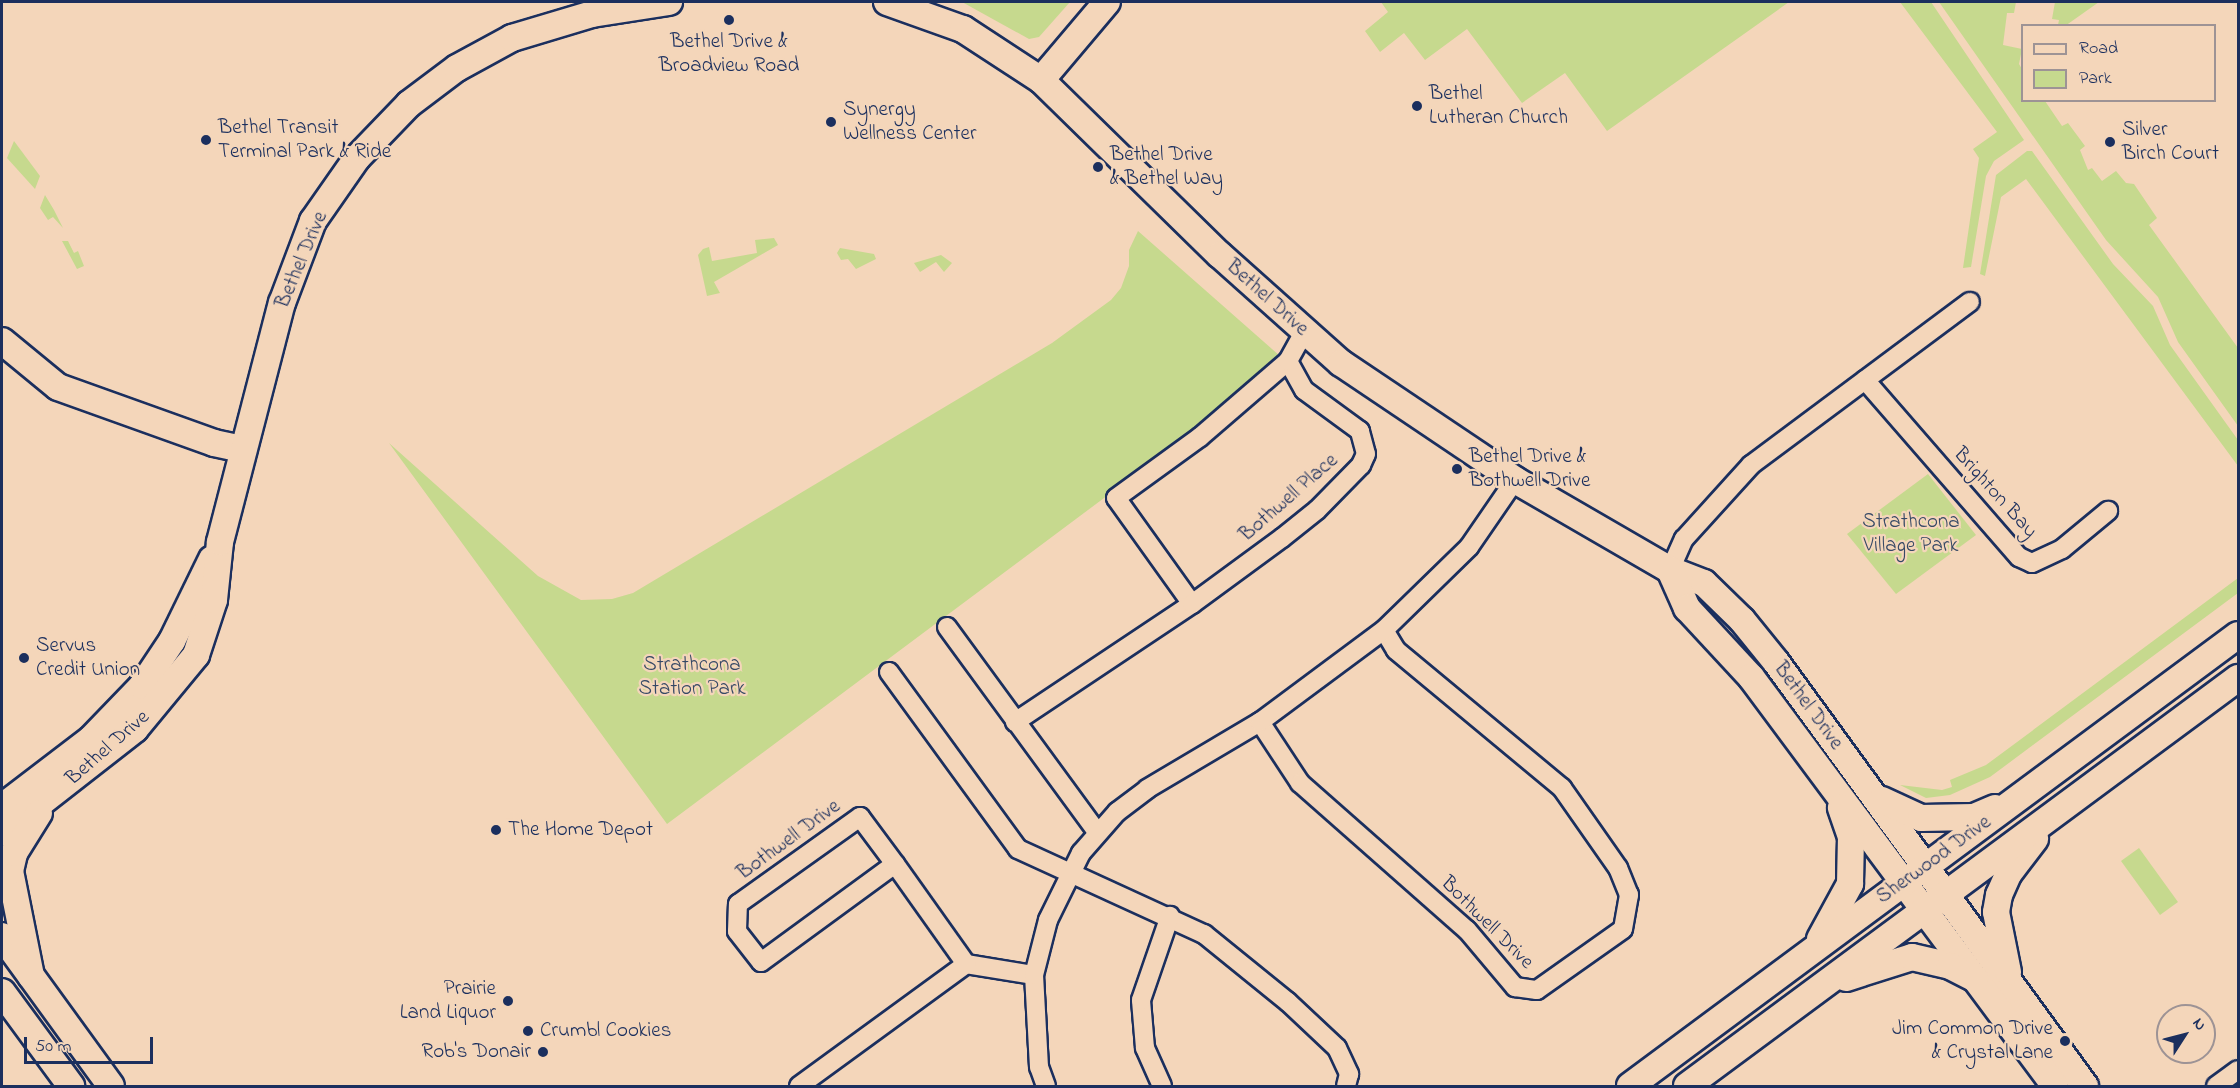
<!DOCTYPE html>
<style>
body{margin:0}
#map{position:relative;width:2240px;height:1088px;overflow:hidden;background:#f4d6ba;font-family:"Indie Flower",sans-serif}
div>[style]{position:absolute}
.green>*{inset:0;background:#c6d98e}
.roads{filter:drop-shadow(2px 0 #1b2f5e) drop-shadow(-2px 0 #1b2f5e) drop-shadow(0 2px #1b2f5e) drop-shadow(0 -2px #1b2f5e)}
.street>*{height:18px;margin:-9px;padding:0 9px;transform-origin:9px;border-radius:9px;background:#f4d6ba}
.secondary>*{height:26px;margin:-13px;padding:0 13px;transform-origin:13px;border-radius:13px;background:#f4d6ba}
.dots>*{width:16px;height:16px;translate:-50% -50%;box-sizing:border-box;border:3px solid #f4d6ba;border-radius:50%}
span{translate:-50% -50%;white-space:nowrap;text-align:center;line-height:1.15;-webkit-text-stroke:4.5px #f4d6ba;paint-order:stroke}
.poi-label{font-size:21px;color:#1b2f5e}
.left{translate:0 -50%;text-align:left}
.right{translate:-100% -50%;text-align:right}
.street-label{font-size:21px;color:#1b2f5e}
.park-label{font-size:21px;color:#354865}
.frame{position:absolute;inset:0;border:3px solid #1b2f5e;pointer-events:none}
.legend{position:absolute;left:2021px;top:24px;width:195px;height:78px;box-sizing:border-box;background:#f4d6ba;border:2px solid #9d9395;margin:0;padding:8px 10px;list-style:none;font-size:18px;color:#1b2f5e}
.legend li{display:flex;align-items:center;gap:12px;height:30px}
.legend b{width:30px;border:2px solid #9d9395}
.north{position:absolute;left:2156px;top:1004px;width:60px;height:60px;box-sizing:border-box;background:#f4d6ba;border:2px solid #9d9395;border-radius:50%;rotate:54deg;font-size:16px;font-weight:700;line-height:24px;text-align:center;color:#1b2f5e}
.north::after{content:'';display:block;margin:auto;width:21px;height:27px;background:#1b2f5e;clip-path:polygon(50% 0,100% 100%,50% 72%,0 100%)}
.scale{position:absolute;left:24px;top:1037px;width:129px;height:27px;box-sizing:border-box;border:3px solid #1b2f5e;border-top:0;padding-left:8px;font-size:18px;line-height:21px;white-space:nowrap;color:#1b2f5e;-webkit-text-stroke:4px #f4d6ba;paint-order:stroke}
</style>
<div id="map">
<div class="green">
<i style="clip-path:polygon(962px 2px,1070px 2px,1039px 37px,1029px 39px)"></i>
<i style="clip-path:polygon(1381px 2px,1789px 2px,1607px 131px,1565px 73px,1522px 103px,1467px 29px,1425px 60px,1404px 33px,1380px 52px,1365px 31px,1388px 12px)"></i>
<i style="clip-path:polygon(1900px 2px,1931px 2px,2024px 140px,1994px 161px,1986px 176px,1971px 267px,1963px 268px,1979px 158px,1973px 149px,1997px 132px)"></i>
<i style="clip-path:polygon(1939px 2px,2016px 2px,2014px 13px,2007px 13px,2003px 45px,2022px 49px,2019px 64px,2022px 69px,2022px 100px,2045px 101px,2062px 126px,2068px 123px,2085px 146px,2080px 150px,2088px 170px,2092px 168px,2102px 181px,2116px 171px,2126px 183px,2134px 184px,2157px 218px,2149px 225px,2238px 348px,2238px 426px,2178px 342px,2158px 297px,2106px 240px)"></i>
<i style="clip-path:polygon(2055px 2px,2099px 2px,2065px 26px,2058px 25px,2059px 20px,2052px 19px)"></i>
<i style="clip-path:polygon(14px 141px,40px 176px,35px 189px,7px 158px)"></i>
<i style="clip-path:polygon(2027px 151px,2032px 151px,2113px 264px,2153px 306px,2170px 345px,2238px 440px,2238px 466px,2026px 179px,2001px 197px,1985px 276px,1980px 274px,1996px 175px)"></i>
<i style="clip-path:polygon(45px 195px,54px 210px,63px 228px,53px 217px,48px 220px,40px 208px)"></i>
<i style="clip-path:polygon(1138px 231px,1280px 356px,1280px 364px,1269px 375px,667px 824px,389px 443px,538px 576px,581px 600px,612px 599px,633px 593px,1052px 343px,1111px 300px,1121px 288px,1129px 266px,1129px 250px)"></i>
<i style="clip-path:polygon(774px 238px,778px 245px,714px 282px,720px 293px,707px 296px,698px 255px,703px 249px,709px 247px,712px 261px,757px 253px,755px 240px)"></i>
<i style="clip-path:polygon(62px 241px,68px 241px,74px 253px,78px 251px,84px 266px,77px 269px)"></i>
<i style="clip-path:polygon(840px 248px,874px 254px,876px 259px,856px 269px,848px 259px,841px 260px,837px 253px)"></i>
<i style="clip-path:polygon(941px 255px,952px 263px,944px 272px,936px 262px,920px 272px,914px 263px)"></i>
<i style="clip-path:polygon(1928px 474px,1976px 535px,1896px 594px,1847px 534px)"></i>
<i style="clip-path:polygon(2238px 578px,2238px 593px,1990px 777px,1950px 795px,1926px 798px,1900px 785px,1942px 790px,1952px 787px,1950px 780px,1986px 765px)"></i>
<i style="clip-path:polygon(2139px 848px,2178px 902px,2160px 915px,2121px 861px)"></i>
</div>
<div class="roads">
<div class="street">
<i style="left:1865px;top:380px;width:235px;rotate:49deg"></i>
<i style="left:2019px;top:557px;width:14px;rotate:25deg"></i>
<i style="left:2032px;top:563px;width:33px;rotate:-25deg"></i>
<i style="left:2062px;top:549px;width:60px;rotate:-39.6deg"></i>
<i style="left:1670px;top:570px;width:34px;rotate:-66deg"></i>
<i style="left:1684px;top:539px;width:100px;rotate:-47.8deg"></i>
<i style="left:1751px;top:465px;width:273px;rotate:-36.7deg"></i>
<i style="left:1192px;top:604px;width:130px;rotate:-125.6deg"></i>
<i style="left:1116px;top:498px;width:104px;rotate:-36deg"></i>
<i style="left:1200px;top:437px;width:116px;rotate:-40.8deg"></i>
<i style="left:947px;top:627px;width:255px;rotate:53.8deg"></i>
<i style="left:889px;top:672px;width:219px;rotate:53.9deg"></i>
<i style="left:1018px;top:849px;width:205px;rotate:24.6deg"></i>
<i style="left:1204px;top:934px;width:108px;rotate:39deg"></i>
<i style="left:1288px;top:1002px;width:67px;rotate:43.2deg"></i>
<i style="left:1337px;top:1048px;width:29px;rotate:65deg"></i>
<i style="left:1349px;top:1074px;width:12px;rotate:104deg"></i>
<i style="left:1015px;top:722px;width:213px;rotate:-33.7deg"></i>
<i style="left:1192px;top:604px;width:112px;rotate:-36.3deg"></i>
<i style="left:1282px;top:538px;width:45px;rotate:-38.7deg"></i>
<i style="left:1317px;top:510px;width:63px;rotate:-45.6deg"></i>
<i style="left:1361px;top:465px;width:12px;rotate:-66deg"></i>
<i style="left:1366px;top:454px;width:24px;rotate:-105deg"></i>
<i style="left:1360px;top:431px;width:69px;rotate:-143.8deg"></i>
<i style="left:1304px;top:390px;width:33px;rotate:-119deg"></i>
<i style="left:1288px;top:361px;width:33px;rotate:-61deg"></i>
<i style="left:1260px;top:722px;width:73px;rotate:56.7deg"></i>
<i style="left:1300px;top:783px;width:222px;rotate:41.4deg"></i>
<i style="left:1467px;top:930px;width:75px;rotate:49.9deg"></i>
<i style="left:1515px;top:987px;width:22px;rotate:8deg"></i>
<i style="left:1537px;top:990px;width:105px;rotate:-35.3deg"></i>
<i style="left:1623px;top:929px;width:35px;rotate:-80deg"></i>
<i style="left:1629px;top:895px;width:29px;rotate:-112deg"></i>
<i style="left:1618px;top:868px;width:98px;rotate:-125deg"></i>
<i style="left:1562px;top:788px;width:216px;rotate:-140.3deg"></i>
<i style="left:1396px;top:650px;width:23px;rotate:-121deg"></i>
<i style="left:895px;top:864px;width:166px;rotate:143.8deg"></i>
<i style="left:761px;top:962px;width:39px;rotate:-128deg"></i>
<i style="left:737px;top:931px;width:27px;rotate:-88deg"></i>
<i style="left:738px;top:904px;width:150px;rotate:-35.5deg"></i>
<i style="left:860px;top:817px;width:59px;rotate:53.3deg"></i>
<i style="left:895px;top:864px;width:123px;rotate:54.6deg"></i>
<i style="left:966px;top:964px;width:69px;rotate:9.2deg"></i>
<i style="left:799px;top:1086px;width:207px;rotate:-36.1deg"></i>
<i style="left:1046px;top:1086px;width:20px;rotate:-110deg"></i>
<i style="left:1039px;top:1067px;width:92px;rotate:-93.1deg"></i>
<i style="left:1034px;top:975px;width:57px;rotate:-75.7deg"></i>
<i style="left:1048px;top:920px;width:75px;rotate:-63.8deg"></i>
<i style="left:1081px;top:853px;width:55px;rotate:-48.7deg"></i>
<i style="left:1117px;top:812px;width:38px;rotate:-37deg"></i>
<i style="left:1147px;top:789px;width:131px;rotate:-30.7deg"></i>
<i style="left:1260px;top:722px;width:154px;rotate:-36.6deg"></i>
<i style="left:1384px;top:630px;width:119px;rotate:-44.3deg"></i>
<i style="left:1469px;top:547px;width:81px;rotate:-55.5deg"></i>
<i style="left:1162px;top:1086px;width:42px;rotate:-114.1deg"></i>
<i style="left:1145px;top:1048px;width:48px;rotate:-94.8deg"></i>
<i style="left:1141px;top:1000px;width:89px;rotate:-71deg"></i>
<i style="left:2216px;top:1086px;width:27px;rotate:-36deg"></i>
</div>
<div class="secondary">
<i style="left:887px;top:2px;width:81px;rotate:19.6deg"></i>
<i style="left:963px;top:29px;width:93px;rotate:33.2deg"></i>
<i style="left:1041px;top:80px;width:250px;rotate:44.4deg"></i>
<i style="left:1220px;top:255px;width:162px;rotate:41.8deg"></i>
<i style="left:1341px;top:363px;width:210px;rotate:33.9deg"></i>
<i style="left:1515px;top:480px;width:179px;rotate:30.1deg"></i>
<i style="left:1670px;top:570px;width:36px;rotate:21deg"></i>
<i style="left:1704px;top:583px;width:53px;rotate:44.2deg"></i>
<i style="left:1742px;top:620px;width:54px;rotate:51deg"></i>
<i style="left:1776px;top:662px;width:525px;rotate:53.92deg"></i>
<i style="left:1041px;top:80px;width:102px;rotate:-49.8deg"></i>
<i style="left:2px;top:341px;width:72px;rotate:39.4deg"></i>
<i style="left:58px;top:387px;width:166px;rotate:19.7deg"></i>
<i style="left:214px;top:443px;width:30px;rotate:12deg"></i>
<i style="left:1670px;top:570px;width:42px;rotate:65.9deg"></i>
<i style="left:1687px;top:608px;width:94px;rotate:47.2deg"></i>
<i style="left:1751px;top:677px;width:510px;rotate:53.38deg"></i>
<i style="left:1882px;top:800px;width:43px;rotate:24.8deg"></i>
<i style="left:1921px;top:818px;width:53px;rotate:-1.1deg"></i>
<i style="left:1974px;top:817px;width:23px;rotate:-23deg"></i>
<i style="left:2px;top:807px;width:112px;rotate:-37.4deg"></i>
<i style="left:91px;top:739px;width:74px;rotate:-46.1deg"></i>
<i style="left:142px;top:686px;width:54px;rotate:-56.3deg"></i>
<i style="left:172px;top:641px;width:91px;rotate:-64deg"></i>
<i style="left:2px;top:833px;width:169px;rotate:-38deg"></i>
<i style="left:135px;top:729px;width:96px;rotate:-50.5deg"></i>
<i style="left:196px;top:655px;width:58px;rotate:-71.9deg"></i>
<i style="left:214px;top:600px;width:58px;rotate:-84.1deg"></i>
<i style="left:220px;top:542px;width:247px;rotate:-75.5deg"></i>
<i style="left:282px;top:303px;width:88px;rotate:-69.3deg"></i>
<i style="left:313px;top:221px;width:77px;rotate:-55.1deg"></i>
<i style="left:357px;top:158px;width:75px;rotate:-46.1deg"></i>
<i style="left:409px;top:104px;width:60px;rotate:-36.9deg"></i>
<i style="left:457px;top:68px;width:63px;rotate:-28.6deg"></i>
<i style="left:512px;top:38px;width:84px;rotate:-16.7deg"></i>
<i style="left:592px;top:14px;width:78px;rotate:-8.9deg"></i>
<i style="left:2px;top:936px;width:185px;rotate:54deg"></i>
<i style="left:1820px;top:939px;width:63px;rotate:-61.4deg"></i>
<i style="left:1850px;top:884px;width:47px;rotate:-88.8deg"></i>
<i style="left:1851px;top:837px;width:31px;rotate:-109deg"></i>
<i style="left:2008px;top:972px;width:61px;rotate:-101.3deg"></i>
<i style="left:1996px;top:912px;width:17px;rotate:-80deg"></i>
<i style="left:1999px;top:895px;width:24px;rotate:-66deg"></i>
<i style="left:2009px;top:873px;width:43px;rotate:-52.6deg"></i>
<i style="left:31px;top:976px;width:107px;rotate:-101.3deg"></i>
<i style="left:10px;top:871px;width:18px;rotate:-77deg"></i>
<i style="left:14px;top:853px;width:47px;rotate:-58deg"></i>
<i style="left:1846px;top:978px;width:69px;rotate:-17.7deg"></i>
<i style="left:1912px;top:957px;width:39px;rotate:13deg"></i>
<i style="left:1950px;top:966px;width:28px;rotate:27deg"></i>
<i style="left:2px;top:992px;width:117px;rotate:53.7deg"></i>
<i style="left:1630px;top:1086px;width:757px;rotate:-36.57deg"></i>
<i style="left:1687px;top:1086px;width:686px;rotate:-36.52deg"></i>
</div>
</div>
<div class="dots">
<i style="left:729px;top:20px;background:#1b2f5e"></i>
<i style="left:1417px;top:106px;background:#1b2f5e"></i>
<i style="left:831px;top:122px;background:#1b2f5e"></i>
<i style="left:206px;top:140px;background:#1b2f5e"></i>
<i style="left:2110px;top:142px;background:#1b2f5e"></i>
<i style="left:1098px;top:167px;background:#1b2f5e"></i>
<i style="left:1457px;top:469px;background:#1b2f5e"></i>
<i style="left:24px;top:658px;background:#1b2f5e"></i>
<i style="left:496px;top:830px;background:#1b2f5e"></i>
<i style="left:508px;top:1001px;background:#1b2f5e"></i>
<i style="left:528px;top:1031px;background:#1b2f5e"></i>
<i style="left:2065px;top:1041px;background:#1b2f5e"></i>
<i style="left:543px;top:1052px;background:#1b2f5e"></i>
</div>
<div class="poi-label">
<span style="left:729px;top:54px">Bethel Drive &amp;<br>Broadview Road</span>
<span class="left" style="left:1429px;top:106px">Bethel<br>Lutheran Church</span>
<span class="left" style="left:843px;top:122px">Synergy<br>Wellness Center</span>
<span class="left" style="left:218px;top:140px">Bethel Transit<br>Terminal Park &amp; Ride</span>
<span class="left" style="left:2122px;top:142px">Silver<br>Birch Court</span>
<span class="left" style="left:1110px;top:167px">Bethel Drive<br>&amp; Bethel Way</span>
<span class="left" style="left:1469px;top:469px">Bethel Drive &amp;<br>Bothwell Drive</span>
<span class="left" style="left:36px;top:658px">Servus<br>Credit Union</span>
<span class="left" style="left:508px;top:830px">The Home Depot</span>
<span class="right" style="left:496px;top:1001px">Prairie<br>Land Liquor</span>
<span class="right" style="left:2053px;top:1041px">Jim Common Drive<br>&amp; Crystal Lane</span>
<span class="left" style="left:540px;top:1031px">Crumbl Cookies</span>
<span class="right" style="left:531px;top:1052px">Rob's Donair</span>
</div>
<div class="street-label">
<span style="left:302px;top:260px;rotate:-67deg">Bethel Drive</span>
<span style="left:1267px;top:298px;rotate:42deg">Bethel Drive</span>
<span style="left:1995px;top:493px;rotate:48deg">Brighton Bay</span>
<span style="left:1289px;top:498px;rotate:-41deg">Bothwell Place</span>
<span style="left:1808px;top:706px;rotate:54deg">Bethel Drive</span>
<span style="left:108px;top:748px;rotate:-41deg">Bethel Drive</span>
<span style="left:789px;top:840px;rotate:-36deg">Bothwell Drive</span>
<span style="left:1934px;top:860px;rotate:-36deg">Sherwood Drive</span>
<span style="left:1487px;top:923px;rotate:45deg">Bothwell Drive</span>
</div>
<div class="park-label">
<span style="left:1911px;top:534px">Strathcona<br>Village Park</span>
<span style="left:692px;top:677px">Strathcona<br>Station Park</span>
</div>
<div class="frame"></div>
<ul class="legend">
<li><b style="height:8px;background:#f4d6ba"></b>Road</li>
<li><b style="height:16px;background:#c6d98e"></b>Park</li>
</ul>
<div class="north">N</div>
<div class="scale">50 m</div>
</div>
